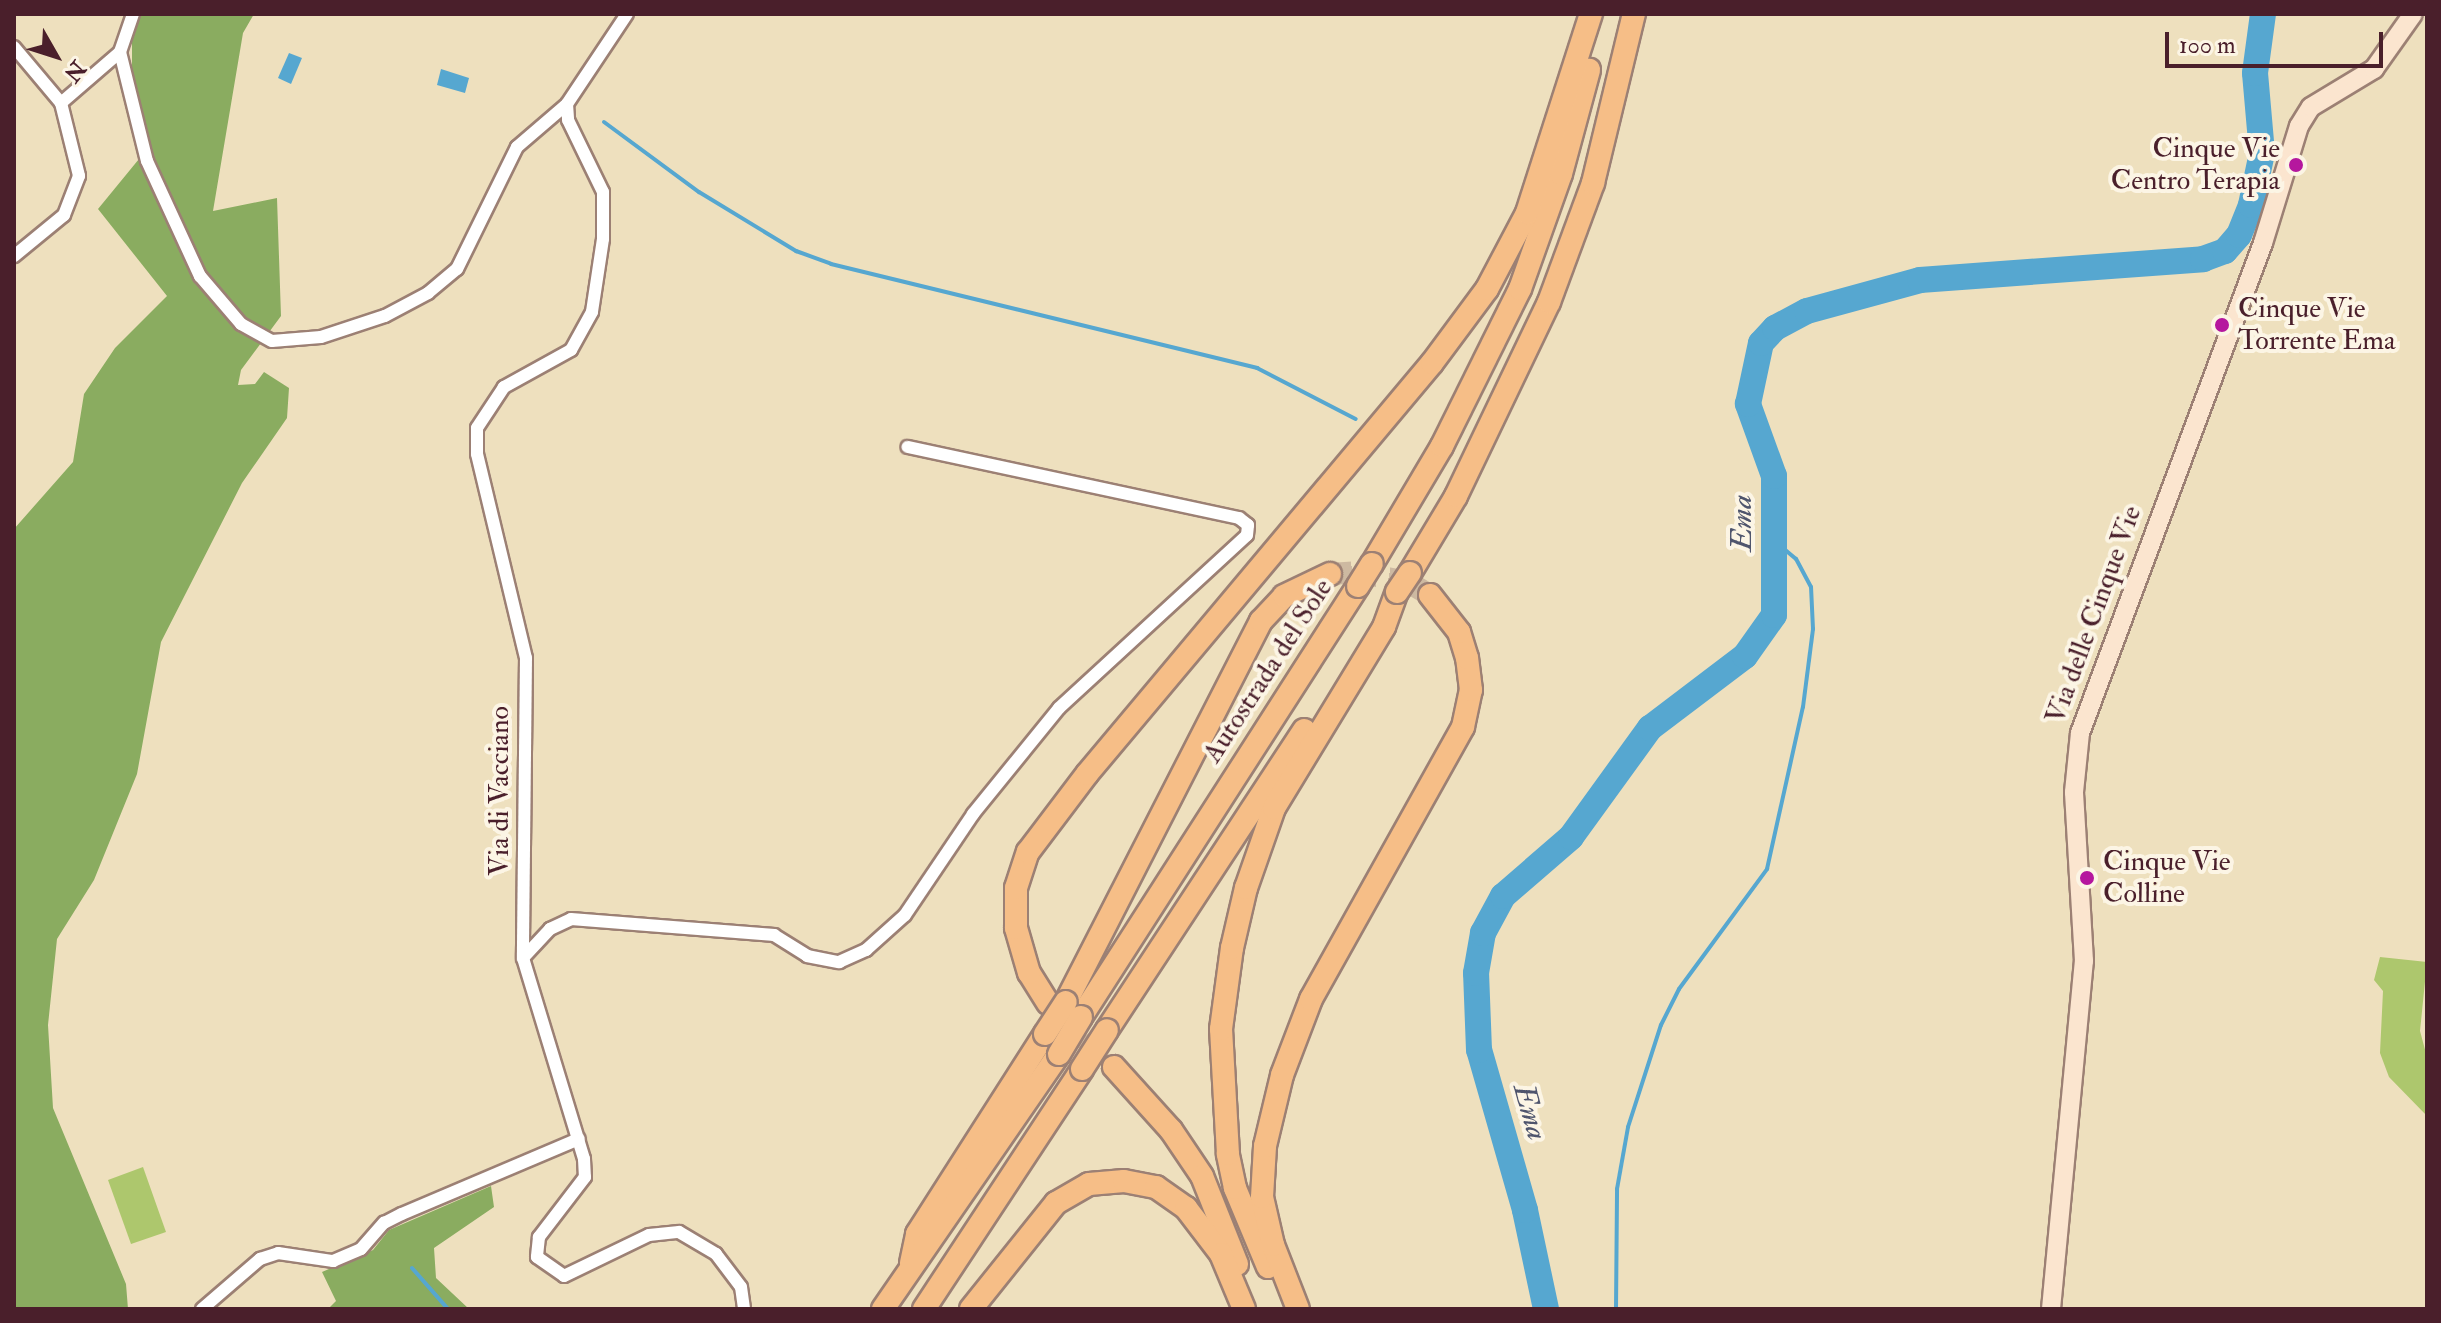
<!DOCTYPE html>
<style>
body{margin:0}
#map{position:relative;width:2441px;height:1323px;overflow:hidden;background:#eee0be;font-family:"IM FELL Double Pica",serif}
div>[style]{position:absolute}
.green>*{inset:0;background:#adc76d}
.forest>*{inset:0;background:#8aac60}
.water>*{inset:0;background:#56a7d0}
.stream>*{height:4px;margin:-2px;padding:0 2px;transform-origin:2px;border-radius:2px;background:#56a7d0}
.river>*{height:26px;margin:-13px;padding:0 13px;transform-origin:13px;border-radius:13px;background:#56a7d0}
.highway-tunnel>*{height:22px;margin-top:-11px;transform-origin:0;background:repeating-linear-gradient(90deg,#cdb9a1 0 22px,transparent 0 33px)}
.roads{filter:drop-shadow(2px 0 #9c8074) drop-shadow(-2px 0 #9c8074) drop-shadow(0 2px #9c8074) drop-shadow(0 -2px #9c8074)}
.street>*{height:12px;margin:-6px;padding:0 6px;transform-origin:6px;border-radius:6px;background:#fff}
.secondary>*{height:18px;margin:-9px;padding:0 9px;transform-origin:9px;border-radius:9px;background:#fbe5cf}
.highway>*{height:22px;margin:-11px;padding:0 11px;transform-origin:11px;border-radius:11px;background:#f6be87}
.bridges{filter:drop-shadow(2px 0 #9c8074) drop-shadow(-2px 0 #9c8074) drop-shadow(0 2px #9c8074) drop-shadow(0 -2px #9c8074)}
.highway-bridge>*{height:22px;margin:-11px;padding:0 11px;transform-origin:11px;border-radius:11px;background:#f6be87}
.dots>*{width:22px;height:22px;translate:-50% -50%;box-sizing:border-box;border:4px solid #fcf5e5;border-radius:50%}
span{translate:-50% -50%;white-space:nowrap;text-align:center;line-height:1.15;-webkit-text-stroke:8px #fcf5e5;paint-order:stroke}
.poi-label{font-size:28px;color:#4a1f2b}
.right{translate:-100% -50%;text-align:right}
.left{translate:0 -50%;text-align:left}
.street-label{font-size:28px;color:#4a1f2b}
.water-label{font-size:30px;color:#4f556d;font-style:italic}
.frame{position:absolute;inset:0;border:16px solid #4a1f2b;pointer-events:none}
.north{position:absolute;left:16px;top:16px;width:80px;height:80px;-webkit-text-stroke:6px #fcf5e5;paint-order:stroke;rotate:129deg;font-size:22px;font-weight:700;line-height:32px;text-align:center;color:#4a1f2b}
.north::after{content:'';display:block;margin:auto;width:28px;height:36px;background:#4a1f2b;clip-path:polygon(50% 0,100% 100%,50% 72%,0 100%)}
.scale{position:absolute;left:2165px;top:32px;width:218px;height:36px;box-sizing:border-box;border:4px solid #4a1f2b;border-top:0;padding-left:10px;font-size:24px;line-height:28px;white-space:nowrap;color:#4a1f2b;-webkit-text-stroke:6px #fcf5e5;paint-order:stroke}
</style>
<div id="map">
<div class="green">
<i style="clip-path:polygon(2380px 957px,2427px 962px,2420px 1031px,2427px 1057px,2427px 1116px,2389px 1077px,2380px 1053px,2383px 991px,2374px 980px)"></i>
<i style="clip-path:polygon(143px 1167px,166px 1232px,131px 1244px,108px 1180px)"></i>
</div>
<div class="forest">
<i style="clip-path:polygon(132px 14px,254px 14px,243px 33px,213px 211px,277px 198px,281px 316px,241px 370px,238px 385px,255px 384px,264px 372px,289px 388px,287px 418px,242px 483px,161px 642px,137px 774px,94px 880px,57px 939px,48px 1025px,53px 1108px,126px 1284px,128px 1309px,14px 1309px,14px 529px,73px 462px,84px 394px,115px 348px,167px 296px,98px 209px,148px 148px,132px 71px)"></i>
<i style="clip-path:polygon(491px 1186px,494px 1207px,434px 1248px,436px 1278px,469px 1309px,328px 1309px,336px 1301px,322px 1272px,373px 1250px,389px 1230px)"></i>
</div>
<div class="water">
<i style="clip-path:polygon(289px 53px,302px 58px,291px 84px,278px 78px)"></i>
<i style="clip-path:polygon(441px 69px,469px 78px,465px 93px,437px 85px)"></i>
</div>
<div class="stream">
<i style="left:604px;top:122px;width:118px;rotate:36.4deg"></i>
<i style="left:699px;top:192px;width:114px;rotate:31.3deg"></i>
<i style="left:796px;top:251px;width:37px;rotate:20deg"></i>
<i style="left:831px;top:264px;width:439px;rotate:13.7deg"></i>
<i style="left:1257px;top:368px;width:111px;rotate:27.3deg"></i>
<i style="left:412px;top:1268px;width:55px;rotate:48.7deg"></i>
<i style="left:1616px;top:1309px;width:120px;rotate:-89.5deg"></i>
<i style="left:1617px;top:1189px;width:63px;rotate:-79.9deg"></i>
<i style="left:1628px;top:1127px;width:107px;rotate:-72.1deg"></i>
<i style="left:1661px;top:1025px;width:40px;rotate:-63.4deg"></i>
<i style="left:1679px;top:989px;width:149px;rotate:-53.7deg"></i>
<i style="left:1767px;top:869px;width:166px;rotate:-77.5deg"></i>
<i style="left:1803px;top:707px;width:79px;rotate:-82.7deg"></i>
<i style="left:1813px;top:629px;width:42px;rotate:-92.7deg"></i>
<i style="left:1811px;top:587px;width:32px;rotate:-118deg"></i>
<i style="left:1796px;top:559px;width:31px;rotate:-140deg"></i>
</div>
<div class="river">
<i style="left:1546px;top:1309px;width:101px;rotate:-102deg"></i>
<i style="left:1525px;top:1210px;width:166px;rotate:-106deg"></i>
<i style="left:1479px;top:1050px;width:77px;rotate:-92.2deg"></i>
<i style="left:1476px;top:973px;width:41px;rotate:-80.1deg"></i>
<i style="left:1483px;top:933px;width:42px;rotate:-61.6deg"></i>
<i style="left:1503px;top:896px;width:90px;rotate:-40.9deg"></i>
<i style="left:1571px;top:837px;width:135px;rotate:-54.1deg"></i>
<i style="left:1650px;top:728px;width:119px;rotate:-37.2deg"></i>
<i style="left:1745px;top:656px;width:50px;rotate:-54.7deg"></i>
<i style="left:1774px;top:615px;width:139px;rotate:-90deg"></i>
<i style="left:1774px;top:476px;width:77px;rotate:-109.9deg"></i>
<i style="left:1748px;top:404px;width:62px;rotate:-78deg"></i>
<i style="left:1761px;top:343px;width:21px;rotate:-47deg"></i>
<i style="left:1775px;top:328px;width:36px;rotate:-28deg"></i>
<i style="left:1807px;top:311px;width:117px;rotate:-15.3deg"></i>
<i style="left:1920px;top:280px;width:284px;rotate:-4.2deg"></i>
<i style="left:2203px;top:259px;width:23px;rotate:-20deg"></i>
<i style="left:2225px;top:251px;width:21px;rotate:-49deg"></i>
<i style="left:2239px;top:235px;width:32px;rotate:-68deg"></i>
<i style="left:2251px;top:205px;width:53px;rotate:-78.1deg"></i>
<i style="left:2262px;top:153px;width:80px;rotate:-95deg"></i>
<i style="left:2255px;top:73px;width:60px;rotate:-82.3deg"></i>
</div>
<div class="highway-tunnel">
<i style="left:1330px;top:574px;width:26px;rotate:-4deg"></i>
<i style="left:1356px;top:572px;width:53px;rotate:10.9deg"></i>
<i style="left:1408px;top:582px;width:26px;rotate:31deg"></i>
<i style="left:1060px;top:1015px;width:75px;rotate:43.9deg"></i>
</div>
<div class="roads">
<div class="street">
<i style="left:627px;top:14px;width:108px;rotate:123.7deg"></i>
<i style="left:567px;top:104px;width:16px;rotate:86deg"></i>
<i style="left:568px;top:120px;width:80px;rotate:64.1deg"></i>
<i style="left:603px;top:192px;width:47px;rotate:90deg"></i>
<i style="left:603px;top:239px;width:74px;rotate:98.6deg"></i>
<i style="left:592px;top:312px;width:43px;rotate:118.9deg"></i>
<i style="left:571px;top:350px;width:77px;rotate:151.1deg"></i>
<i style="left:504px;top:387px;width:49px;rotate:123.4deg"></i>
<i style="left:477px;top:428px;width:26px;rotate:90deg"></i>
<i style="left:477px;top:454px;width:210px;rotate:76.5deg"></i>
<i style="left:526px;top:658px;width:300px;rotate:90.6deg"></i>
<i style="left:523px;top:958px;width:210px;rotate:73.1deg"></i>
<i style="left:584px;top:1159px;width:18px;rotate:87deg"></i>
<i style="left:585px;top:1177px;width:76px;rotate:127.5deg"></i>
<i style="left:539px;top:1237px;width:20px;rotate:96deg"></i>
<i style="left:537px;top:1257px;width:33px;rotate:35deg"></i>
<i style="left:564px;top:1276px;width:94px;rotate:-25.8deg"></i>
<i style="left:649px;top:1235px;width:30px;rotate:-6deg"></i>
<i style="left:679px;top:1232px;width:43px;rotate:30.7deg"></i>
<i style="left:716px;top:1254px;width:41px;rotate:52.9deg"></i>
<i style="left:741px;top:1287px;width:22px;rotate:82deg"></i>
<i style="left:14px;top:47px;width:73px;rotate:50deg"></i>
<i style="left:61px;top:103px;width:75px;rotate:76.1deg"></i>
<i style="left:79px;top:176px;width:42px;rotate:111deg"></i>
<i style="left:64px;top:215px;width:65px;rotate:140.6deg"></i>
<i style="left:120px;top:52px;width:112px;rotate:76.1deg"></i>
<i style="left:147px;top:161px;width:127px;rotate:65.3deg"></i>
<i style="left:200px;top:276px;width:63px;rotate:49.5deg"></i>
<i style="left:241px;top:324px;width:35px;rotate:29deg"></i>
<i style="left:272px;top:341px;width:49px;rotate:-4.7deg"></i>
<i style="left:321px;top:337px;width:67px;rotate:-18.2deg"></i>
<i style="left:385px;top:316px;width:49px;rotate:-28.1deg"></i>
<i style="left:428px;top:293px;width:38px;rotate:-40deg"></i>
<i style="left:457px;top:269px;width:136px;rotate:-63.8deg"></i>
<i style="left:517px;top:147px;width:66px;rotate:-40.7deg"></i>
<i style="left:61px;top:103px;width:78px;rotate:-40.8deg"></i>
<i style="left:120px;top:52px;width:40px;rotate:-71.1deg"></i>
<i style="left:523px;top:958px;width:40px;rotate:-47deg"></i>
<i style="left:550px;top:929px;width:23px;rotate:-25deg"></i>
<i style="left:571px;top:919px;width:204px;rotate:4.5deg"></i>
<i style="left:774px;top:935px;width:39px;rotate:32deg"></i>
<i style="left:807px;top:956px;width:33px;rotate:11deg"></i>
<i style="left:839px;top:962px;width:30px;rotate:-24deg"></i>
<i style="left:866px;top:950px;width:52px;rotate:-41.9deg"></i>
<i style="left:905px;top:915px;width:122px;rotate:-56deg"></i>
<i style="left:973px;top:814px;width:136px;rotate:-50.9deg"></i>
<i style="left:1059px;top:708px;width:255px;rotate:-42.6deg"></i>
<i style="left:1247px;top:535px;width:10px;rotate:-84deg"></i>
<i style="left:1248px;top:525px;width:11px;rotate:-142deg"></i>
<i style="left:1239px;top:518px;width:339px;rotate:-167.9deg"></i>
<i style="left:202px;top:1309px;width:77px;rotate:-40.8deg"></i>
<i style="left:260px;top:1259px;width:19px;rotate:-18deg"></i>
<i style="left:278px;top:1253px;width:56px;rotate:8.3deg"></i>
<i style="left:333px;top:1261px;width:30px;rotate:-23deg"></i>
<i style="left:361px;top:1249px;width:35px;rotate:-49deg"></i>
<i style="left:384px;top:1223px;width:20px;rotate:-27deg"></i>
<i style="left:402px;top:1214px;width:192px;rotate:-23deg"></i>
</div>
<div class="secondary">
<i style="left:2051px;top:1309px;width:350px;rotate:-84.6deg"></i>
<i style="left:2084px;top:961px;width:169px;rotate:-93.4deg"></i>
<i style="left:2074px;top:792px;width:59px;rotate:-84.2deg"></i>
<i style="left:2080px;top:733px;width:523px;rotate:-69.52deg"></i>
<i style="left:2263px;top:243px;width:122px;rotate:-72.9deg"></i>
<i style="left:2299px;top:126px;width:22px;rotate:-58deg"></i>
<i style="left:2311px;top:107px;width:74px;rotate:-31.1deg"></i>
<i style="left:2374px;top:69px;width:67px;rotate:-54.7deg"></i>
</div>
<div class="highway">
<i style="left:1372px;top:564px;width:137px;rotate:-59.3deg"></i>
<i style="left:1442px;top:446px;width:175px;rotate:-63.6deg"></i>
<i style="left:1520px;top:289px;width:122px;rotate:-70.4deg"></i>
<i style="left:1561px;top:174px;width:108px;rotate:-74.9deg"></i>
<i style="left:1410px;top:573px;width:90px;rotate:-59.1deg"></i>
<i style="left:1456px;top:496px;width:215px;rotate:-64.4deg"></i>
<i style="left:1549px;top:302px;width:127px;rotate:-69.7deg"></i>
<i style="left:1593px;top:183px;width:174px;rotate:-76.4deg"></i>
<i style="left:1066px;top:1002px;width:428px;rotate:-62.9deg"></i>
<i style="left:1261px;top:621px;width:34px;rotate:-47deg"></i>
<i style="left:1284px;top:596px;width:51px;rotate:-25.6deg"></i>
<i style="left:1048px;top:1003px;width:36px;rotate:-122deg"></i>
<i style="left:1029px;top:973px;width:47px;rotate:-106.1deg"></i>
<i style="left:1016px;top:928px;width:40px;rotate:-90deg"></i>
<i style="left:1016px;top:888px;width:38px;rotate:-72deg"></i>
<i style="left:1028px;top:852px;width:98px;rotate:-52.9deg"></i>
<i style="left:1087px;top:774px;width:537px;rotate:-49.99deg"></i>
<i style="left:1432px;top:363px;width:92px;rotate:-53.4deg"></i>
<i style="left:1487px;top:289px;width:86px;rotate:-62.2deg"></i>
<i style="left:1527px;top:213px;width:209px;rotate:-72.2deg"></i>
<i style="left:1081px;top:1017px;width:512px;rotate:-57.27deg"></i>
<i style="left:1107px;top:1030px;width:359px;rotate:-56.7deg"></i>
<i style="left:1114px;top:1067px;width:85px;rotate:47.9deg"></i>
<i style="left:1171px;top:1130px;width:55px;rotate:56deg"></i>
<i style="left:1202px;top:1176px;width:95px;rotate:68.3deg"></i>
<i style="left:911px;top:1263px;width:30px;rotate:-78deg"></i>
<i style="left:917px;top:1234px;width:237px;rotate:-57.4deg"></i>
<i style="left:1268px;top:1267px;width:86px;rotate:-112.7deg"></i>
<i style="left:1235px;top:1188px;width:35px;rotate:-102deg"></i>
<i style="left:1228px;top:1154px;width:125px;rotate:-93.2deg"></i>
<i style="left:1221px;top:1029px;width:82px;rotate:-82.3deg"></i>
<i style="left:1232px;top:948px;width:62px;rotate:-76.9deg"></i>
<i style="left:1246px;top:888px;width:85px;rotate:-70.7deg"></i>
<i style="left:1274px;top:808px;width:212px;rotate:-58.7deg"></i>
<i style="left:1384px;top:627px;width:37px;rotate:-70deg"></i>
<i style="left:883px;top:1309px;width:310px;rotate:-55.4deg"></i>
<i style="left:924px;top:1309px;width:287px;rotate:-56.6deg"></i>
<i style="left:971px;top:1309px;width:136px;rotate:-51.3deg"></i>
<i style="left:1056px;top:1203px;width:38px;rotate:-30deg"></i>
<i style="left:1089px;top:1184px;width:35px;rotate:-5deg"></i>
<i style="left:1124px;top:1181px;width:33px;rotate:11deg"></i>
<i style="left:1156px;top:1187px;width:37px;rotate:35deg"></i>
<i style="left:1186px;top:1208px;width:58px;rotate:52.7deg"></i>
<i style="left:1221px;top:1254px;width:60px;rotate:67.3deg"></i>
<i style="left:1298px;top:1309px;width:69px;rotate:-111.3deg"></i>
<i style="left:1273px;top:1245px;width:49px;rotate:-102.9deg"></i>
<i style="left:1262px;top:1197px;width:51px;rotate:-86.6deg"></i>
<i style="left:1265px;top:1146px;width:73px;rotate:-76.5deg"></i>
<i style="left:1282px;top:1075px;width:81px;rotate:-69.1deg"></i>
<i style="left:1311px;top:999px;width:312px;rotate:-60.8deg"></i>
<i style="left:1463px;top:727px;width:38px;rotate:-78deg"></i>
<i style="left:1471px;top:690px;width:32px;rotate:-97deg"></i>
<i style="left:1467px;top:658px;width:27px;rotate:-107deg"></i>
<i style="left:1459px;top:632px;width:47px;rotate:-128.1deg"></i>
</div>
</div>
<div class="bridges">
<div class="highway-bridge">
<i style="left:1358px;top:586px;width:26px;rotate:-58deg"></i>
<i style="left:1397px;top:592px;width:23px;rotate:-56deg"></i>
<i style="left:1045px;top:1034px;width:38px;rotate:-57deg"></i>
<i style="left:1059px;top:1054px;width:43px;rotate:-59.3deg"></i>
<i style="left:1082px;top:1069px;width:46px;rotate:-57.3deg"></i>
</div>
</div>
<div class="dots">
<i style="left:2296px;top:165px;background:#b5179e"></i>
<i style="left:2222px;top:325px;background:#b5179e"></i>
<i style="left:2087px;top:878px;background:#b5179e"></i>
</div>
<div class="poi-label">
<span class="right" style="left:2280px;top:165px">Cinque Vie<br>Centro Terapia</span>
<span class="left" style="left:2238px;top:325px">Cinque Vie<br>Torrente Ema</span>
<span class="left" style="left:2103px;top:878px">Cinque Vie<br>Colline</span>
</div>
<div class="street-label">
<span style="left:2094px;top:615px;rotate:-70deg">Via delle Cinque Vie</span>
<span style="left:1268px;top:671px;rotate:-57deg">Autostrada del Sole</span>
<span style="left:500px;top:791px;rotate:-90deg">Via di Vacciano</span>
</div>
<div class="water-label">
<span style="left:1742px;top:523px;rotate:-90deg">Ema</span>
<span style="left:1530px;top:1112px;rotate:74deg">Ema</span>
</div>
<div class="frame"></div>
<div class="north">N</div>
<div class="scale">100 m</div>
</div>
